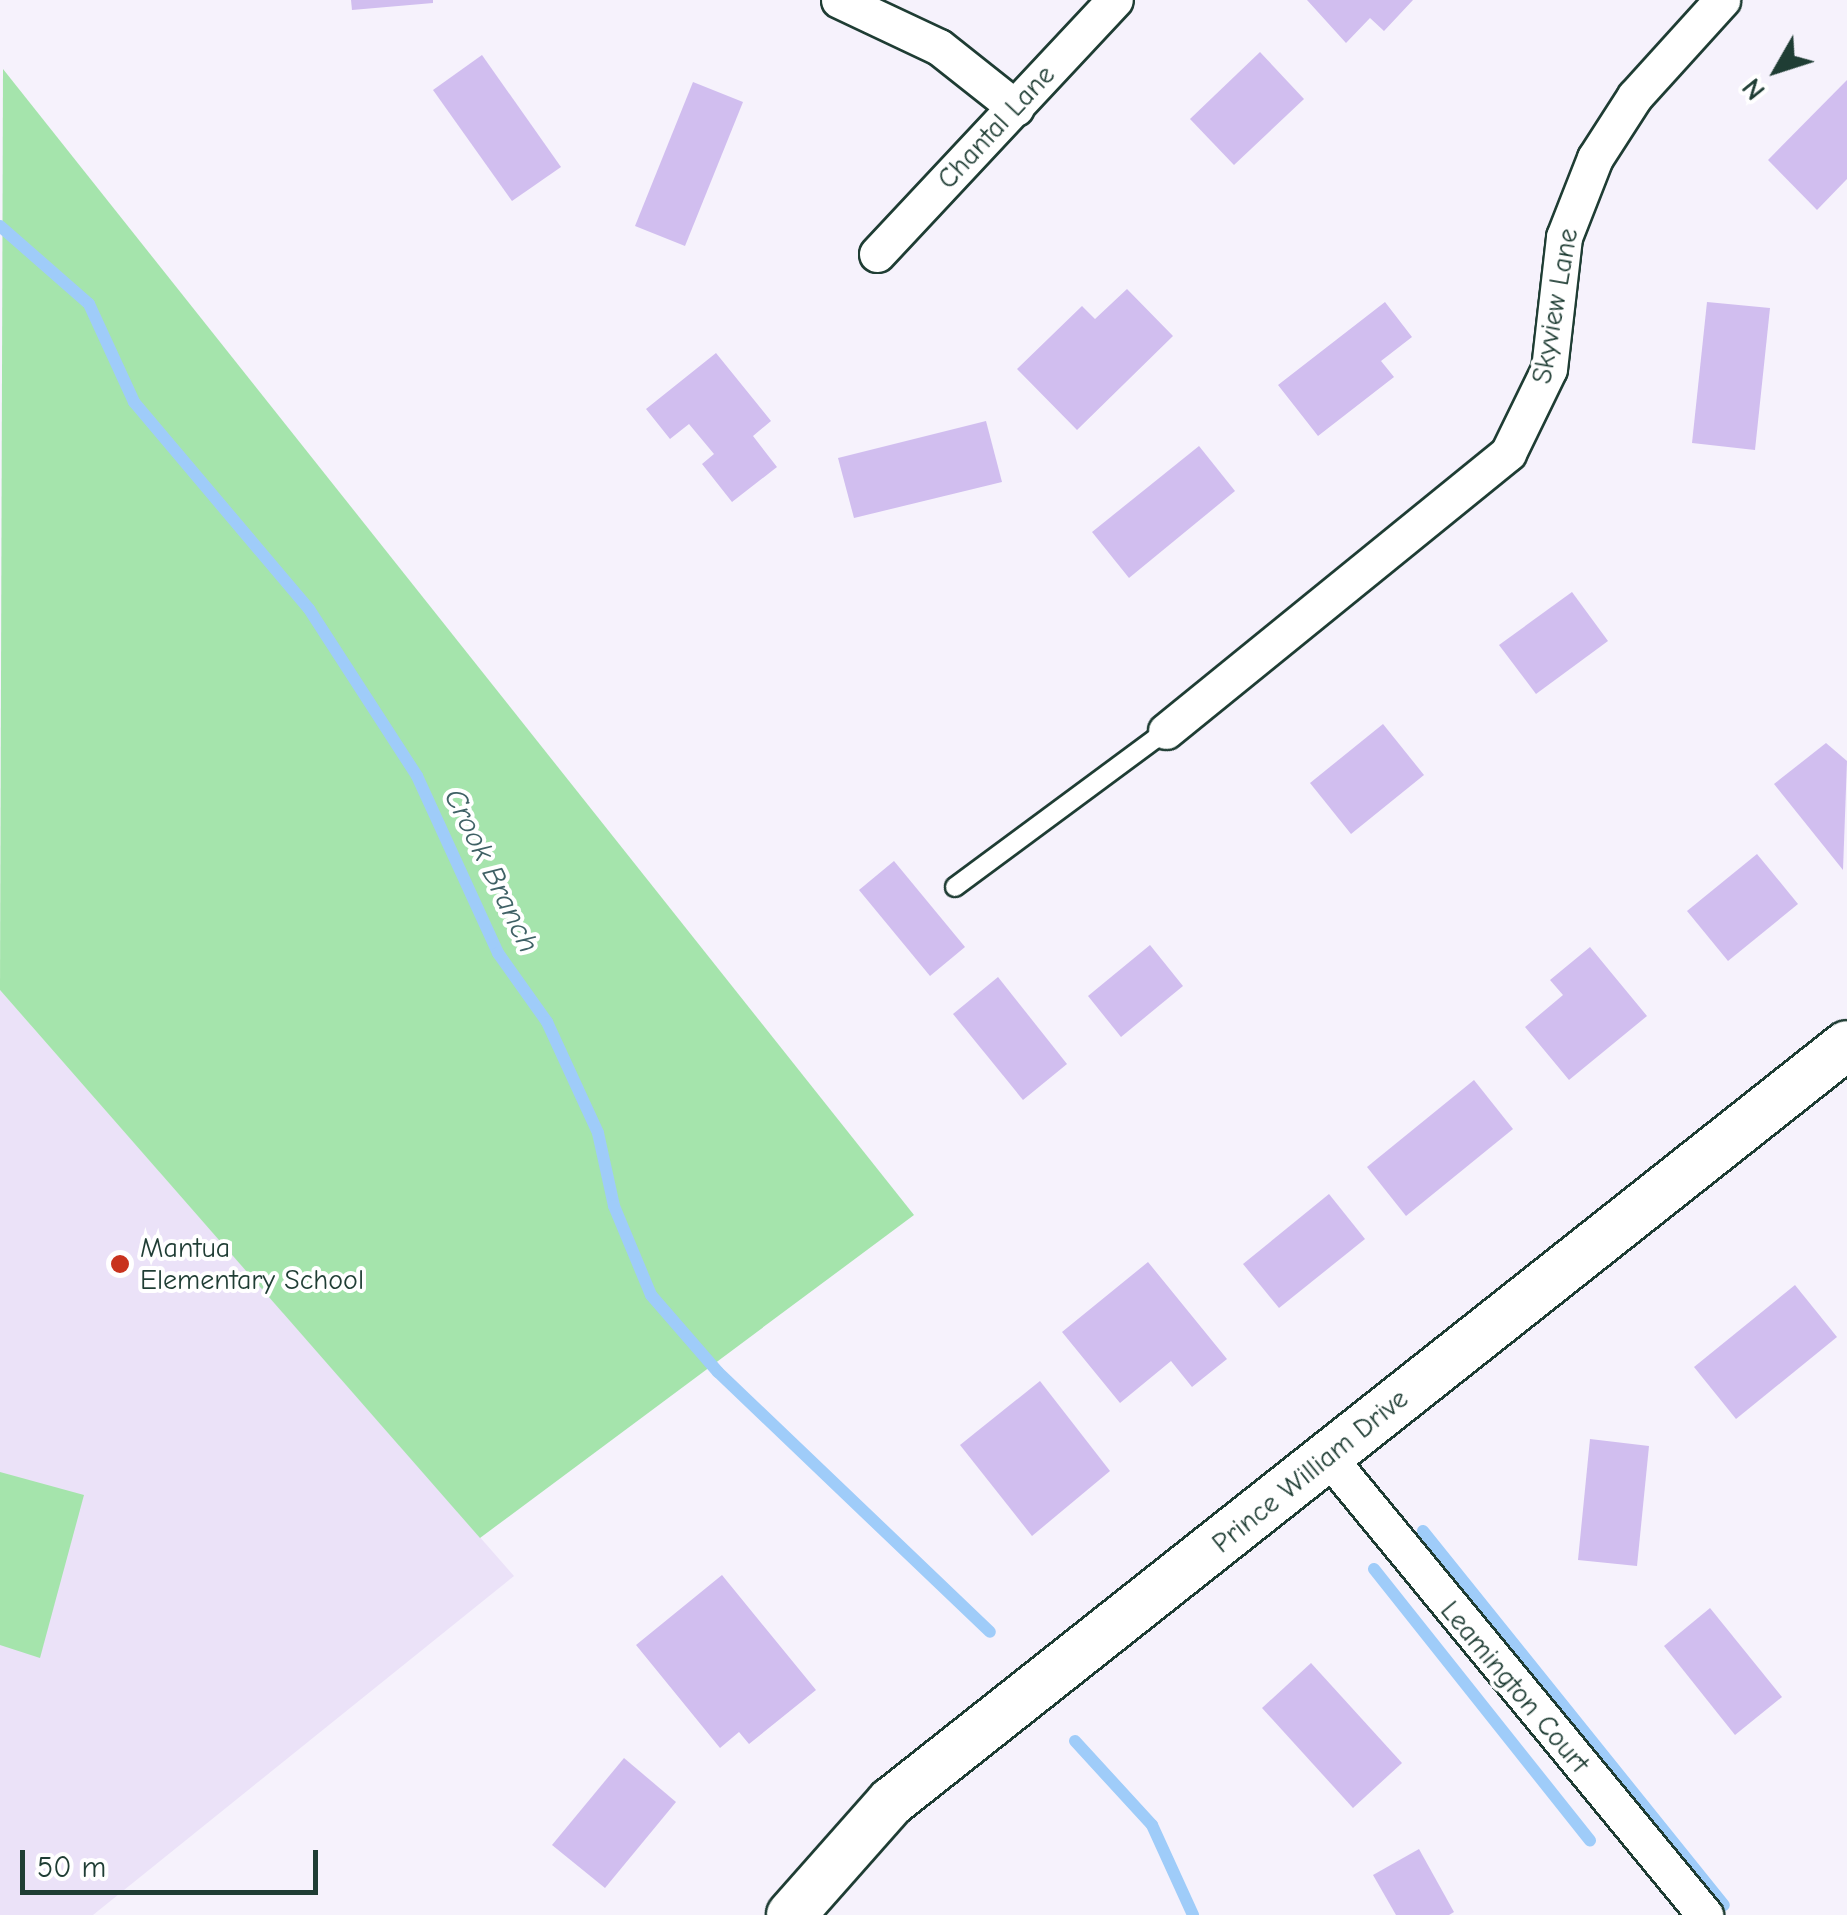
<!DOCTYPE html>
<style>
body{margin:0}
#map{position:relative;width:1847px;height:1915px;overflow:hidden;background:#f6f2fc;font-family:"Comic Neue",sans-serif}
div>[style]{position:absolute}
.built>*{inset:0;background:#ebe2f8}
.green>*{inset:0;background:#a5e4ac}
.stream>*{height:12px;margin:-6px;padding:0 6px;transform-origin:6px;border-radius:6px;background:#9fccf9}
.building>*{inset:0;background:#d1beef}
.roads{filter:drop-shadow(2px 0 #1f3d34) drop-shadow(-2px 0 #1f3d34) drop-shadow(0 2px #1f3d34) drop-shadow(0 -2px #1f3d34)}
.lane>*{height:18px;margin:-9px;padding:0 9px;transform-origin:9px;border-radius:9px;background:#fff}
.street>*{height:35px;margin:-17.5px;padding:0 17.5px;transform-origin:17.5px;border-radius:17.5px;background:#fff}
.secondary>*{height:48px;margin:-24px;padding:0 24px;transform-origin:24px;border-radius:24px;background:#fff}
.dots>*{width:28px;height:28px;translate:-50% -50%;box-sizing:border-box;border:5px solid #fff;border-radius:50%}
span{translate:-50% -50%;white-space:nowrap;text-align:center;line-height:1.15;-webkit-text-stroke:8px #fff;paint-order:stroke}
.street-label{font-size:28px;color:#1f3d34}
.poi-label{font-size:28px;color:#1f3d34}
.left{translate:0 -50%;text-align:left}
.water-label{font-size:30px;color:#3f6165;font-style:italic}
.north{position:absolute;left:1727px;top:20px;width:100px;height:100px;-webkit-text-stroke:8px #fff;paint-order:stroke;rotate:231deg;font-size:28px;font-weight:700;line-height:40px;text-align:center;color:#1f3d34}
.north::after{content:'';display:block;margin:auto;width:35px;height:45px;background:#1f3d34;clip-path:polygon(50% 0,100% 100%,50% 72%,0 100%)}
.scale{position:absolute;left:20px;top:1850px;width:298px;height:45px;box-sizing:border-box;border:5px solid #1f3d34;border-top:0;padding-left:12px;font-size:30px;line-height:35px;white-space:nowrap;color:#1f3d34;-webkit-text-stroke:8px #fff;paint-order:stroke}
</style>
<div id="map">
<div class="built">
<i style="clip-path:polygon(0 990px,514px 1576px,93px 1915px,0 1915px)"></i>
</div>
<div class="green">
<i style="clip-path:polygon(3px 69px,914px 1215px,480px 1538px,0 990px)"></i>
<i style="clip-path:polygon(0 1472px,84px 1495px,40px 1658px,0 1645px)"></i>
</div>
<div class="stream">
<i style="left:0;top:226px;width:118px;rotate:41.2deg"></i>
<i style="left:89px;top:304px;width:108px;rotate:65.3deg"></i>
<i style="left:134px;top:402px;width:271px;rotate:49.8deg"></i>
<i style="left:309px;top:609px;width:199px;rotate:57.1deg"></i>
<i style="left:417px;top:776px;width:195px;rotate:65.4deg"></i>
<i style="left:498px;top:953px;width:85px;rotate:54.6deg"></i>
<i style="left:547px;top:1022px;width:122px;rotate:65.3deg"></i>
<i style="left:598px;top:1133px;width:75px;rotate:77.6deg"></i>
<i style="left:614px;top:1206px;width:96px;rotate:67.4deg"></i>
<i style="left:651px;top:1295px;width:102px;rotate:49deg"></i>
<i style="left:718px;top:1372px;width:376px;rotate:43.7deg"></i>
<i style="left:1423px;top:1531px;width:480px;rotate:51.2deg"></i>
<i style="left:1374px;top:1569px;width:347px;rotate:51.5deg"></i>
<i style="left:1075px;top:1741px;width:114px;rotate:47.5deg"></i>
<i style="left:1152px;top:1825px;width:99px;rotate:65.5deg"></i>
</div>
<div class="building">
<i style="clip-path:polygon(351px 0,433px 0,433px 3px,352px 10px)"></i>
<i style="clip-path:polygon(1307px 0,1413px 0,1384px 31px,1370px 18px,1346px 43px)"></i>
<i style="clip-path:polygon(1260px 52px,1304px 99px,1234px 165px,1190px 119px)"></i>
<i style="clip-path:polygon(482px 55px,561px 167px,512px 201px,433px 90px)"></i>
<i style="clip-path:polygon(1847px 80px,1847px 179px,1817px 210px,1768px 160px)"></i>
<i style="clip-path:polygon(693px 82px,743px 102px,685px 246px,635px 226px)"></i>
<i style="clip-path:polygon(1127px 289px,1173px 336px,1077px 430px,1017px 369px,1082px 306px,1095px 319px)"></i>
<i style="clip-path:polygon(1385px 302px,1412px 337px,1381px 361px,1394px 377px,1318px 436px,1278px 385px)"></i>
<i style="clip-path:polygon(1707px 302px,1770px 308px,1755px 450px,1692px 443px)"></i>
<i style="clip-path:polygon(716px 353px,771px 421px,753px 436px,777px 467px,732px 502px,702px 464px,714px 454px,689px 424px,670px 439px,646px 409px)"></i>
<i style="clip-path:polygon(986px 421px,1002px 482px,854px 518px,838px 458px)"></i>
<i style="clip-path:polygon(1199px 446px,1235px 491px,1129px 578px,1092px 532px)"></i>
<i style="clip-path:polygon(1572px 592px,1608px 641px,1536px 694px,1499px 645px)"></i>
<i style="clip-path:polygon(1383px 724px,1424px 775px,1351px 834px,1310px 783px)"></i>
<i style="clip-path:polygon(1826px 743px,1847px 761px,1843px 870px,1774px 784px)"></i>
<i style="clip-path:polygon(1757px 854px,1798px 904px,1728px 961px,1687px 911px)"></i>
<i style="clip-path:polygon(894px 861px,965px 947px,930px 976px,859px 890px)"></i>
<i style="clip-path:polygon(1150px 945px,1183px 986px,1121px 1037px,1088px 996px)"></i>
<i style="clip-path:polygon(1590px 947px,1647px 1016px,1569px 1080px,1525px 1027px,1563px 995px,1550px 980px)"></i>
<i style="clip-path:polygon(998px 977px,1067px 1064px,1023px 1100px,953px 1014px)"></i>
<i style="clip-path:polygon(1474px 1080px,1513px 1129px,1406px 1216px,1367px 1167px)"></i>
<i style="clip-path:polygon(1329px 1194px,1365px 1239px,1279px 1308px,1243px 1264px)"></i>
<i style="clip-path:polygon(1148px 1262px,1227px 1359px,1192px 1387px,1171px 1361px,1120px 1403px,1062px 1332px)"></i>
<i style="clip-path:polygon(1795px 1285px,1837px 1337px,1736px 1419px,1694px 1367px)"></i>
<i style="clip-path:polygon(1040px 1381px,1110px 1471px,1032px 1536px,960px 1445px)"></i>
<i style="clip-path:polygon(1590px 1439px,1649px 1446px,1637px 1566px,1578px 1560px)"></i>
<i style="clip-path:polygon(722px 1575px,816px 1690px,749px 1744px,739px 1732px,720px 1748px,636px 1645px)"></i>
<i style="clip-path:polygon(1710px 1608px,1782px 1697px,1735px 1735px,1664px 1646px)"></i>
<i style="clip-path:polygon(1311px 1663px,1402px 1763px,1353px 1808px,1262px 1708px)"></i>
<i style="clip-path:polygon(624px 1758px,676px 1802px,605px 1888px,552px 1845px)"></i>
<i style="clip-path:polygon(1419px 1849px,1454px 1912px,1449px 1915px,1396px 1915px,1373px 1875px)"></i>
</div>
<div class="roads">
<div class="lane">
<i style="left:955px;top:887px;width:262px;rotate:-36.5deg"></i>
</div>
<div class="street">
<i style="left:839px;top:0;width:110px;rotate:25.2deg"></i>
<i style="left:939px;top:47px;width:98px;rotate:38.4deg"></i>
<i style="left:877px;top:254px;width:348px;rotate:-46.9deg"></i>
<i style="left:1166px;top:731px;width:441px;rotate:-39.1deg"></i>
<i style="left:1508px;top:453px;width:93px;rotate:-64deg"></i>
<i style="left:1549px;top:369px;width:133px;rotate:-83.5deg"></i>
<i style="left:1564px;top:237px;width:85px;rotate:-68.6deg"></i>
<i style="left:1595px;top:158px;width:74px;rotate:-57.2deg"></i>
<i style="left:1635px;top:96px;width:130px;rotate:-47.8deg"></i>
<i style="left:1329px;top:1458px;width:592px;rotate:50.55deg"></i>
</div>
<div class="secondary">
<i style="left:791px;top:1915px;width:151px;rotate:-48.5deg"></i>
<i style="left:891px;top:1802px;width:1219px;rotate:-38.37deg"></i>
</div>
</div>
<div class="dots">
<i style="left:120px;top:1264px;background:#c8321e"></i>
</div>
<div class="street-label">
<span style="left:996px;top:127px;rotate:-47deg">Chantal Lane</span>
<span style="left:1555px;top:306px;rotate:-80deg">Skyview Lane</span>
<span style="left:1310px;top:1471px;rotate:-39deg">Prince William Drive</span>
<span style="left:1515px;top:1687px;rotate:50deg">Leamington Court</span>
</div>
<div class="poi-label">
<span class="left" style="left:140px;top:1264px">Mantua<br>Elementary School</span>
</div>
<div class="water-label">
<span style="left:491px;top:871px;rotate:64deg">Crook Branch</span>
</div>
<div class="north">N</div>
<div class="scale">50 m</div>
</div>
